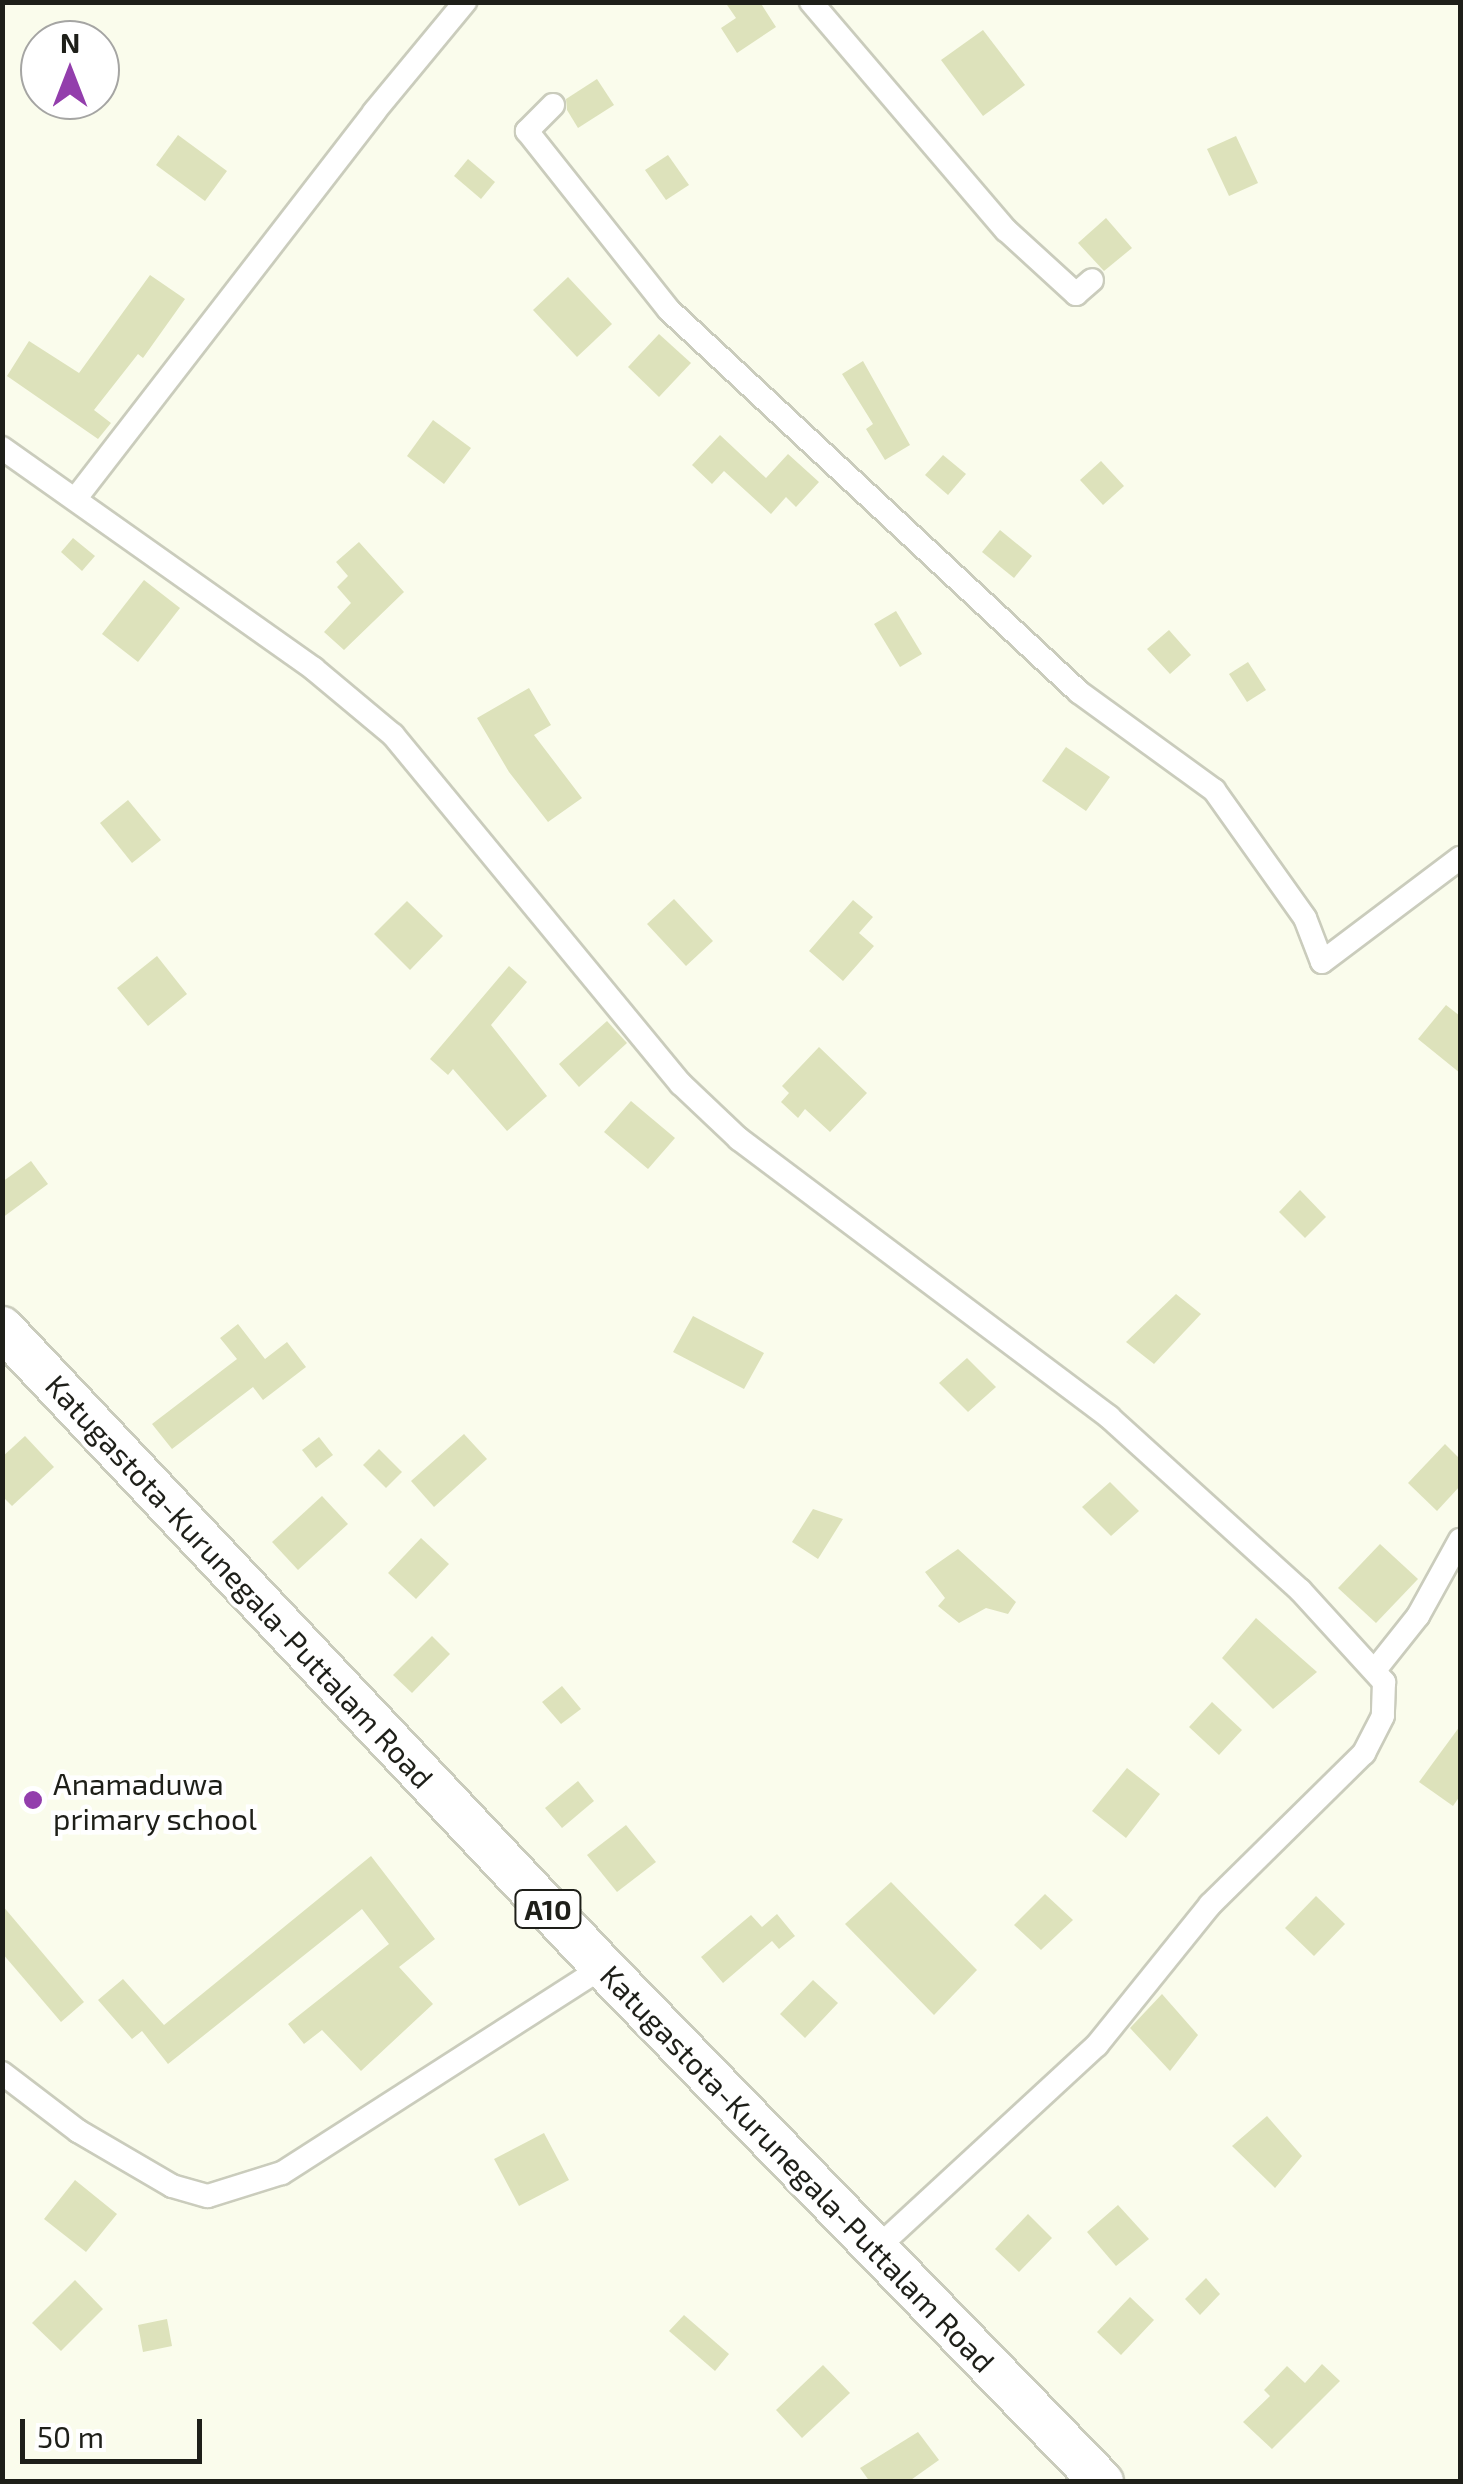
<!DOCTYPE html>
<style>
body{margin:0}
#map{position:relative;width:1463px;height:2484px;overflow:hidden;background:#fafcec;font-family:"Exo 2",sans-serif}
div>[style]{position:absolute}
.building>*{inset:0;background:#dde2bb}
.roads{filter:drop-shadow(2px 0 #caccbc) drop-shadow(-2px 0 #caccbc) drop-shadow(0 2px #caccbc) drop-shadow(0 -2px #caccbc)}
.street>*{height:22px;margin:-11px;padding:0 11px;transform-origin:11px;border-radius:11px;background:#fff}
.highway>*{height:42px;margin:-21px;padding:0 21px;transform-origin:21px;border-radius:21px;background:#fff}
.dots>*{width:28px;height:28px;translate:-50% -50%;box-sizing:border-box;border:5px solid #fff;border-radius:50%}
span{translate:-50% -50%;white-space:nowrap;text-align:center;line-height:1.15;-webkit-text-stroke:9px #fff;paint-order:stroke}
.shield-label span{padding:2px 8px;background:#fff;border:2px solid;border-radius:8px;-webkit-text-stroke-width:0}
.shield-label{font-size:28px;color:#1e1f19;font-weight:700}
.street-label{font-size:30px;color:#1e1f19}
.poi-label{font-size:30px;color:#1e1f19}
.left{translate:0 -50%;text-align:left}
.frame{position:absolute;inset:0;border:5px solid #1e1f19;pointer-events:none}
.north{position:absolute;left:20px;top:20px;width:100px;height:100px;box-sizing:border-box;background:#fff;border:2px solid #a5a5a3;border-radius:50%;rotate:0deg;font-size:28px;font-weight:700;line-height:40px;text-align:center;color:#1e1f19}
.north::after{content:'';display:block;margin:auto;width:35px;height:45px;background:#933eac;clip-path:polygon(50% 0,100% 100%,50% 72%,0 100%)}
.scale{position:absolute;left:20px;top:2419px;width:182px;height:45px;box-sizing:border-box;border:5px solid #1e1f19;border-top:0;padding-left:12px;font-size:30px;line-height:35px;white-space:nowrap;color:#1e1f19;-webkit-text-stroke:8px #fff;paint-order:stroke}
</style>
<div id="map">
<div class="building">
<i style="clip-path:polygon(725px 2px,760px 2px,776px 27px,737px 53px,721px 28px,736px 18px)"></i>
<i style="clip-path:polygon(983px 30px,1025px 85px,983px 116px,941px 60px)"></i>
<i style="clip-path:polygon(597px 79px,614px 105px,578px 128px,567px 110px,566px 99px)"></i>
<i style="clip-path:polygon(178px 135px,227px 171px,205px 201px,156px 165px)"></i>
<i style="clip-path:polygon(1236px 136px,1258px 183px,1229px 196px,1207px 149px)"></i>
<i style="clip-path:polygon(668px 155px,689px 185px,666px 200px,645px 170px)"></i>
<i style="clip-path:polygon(468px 159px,495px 182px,481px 199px,454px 176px)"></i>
<i style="clip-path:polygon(1106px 218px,1132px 248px,1104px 271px,1078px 243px)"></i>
<i style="clip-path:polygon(150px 275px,185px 299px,143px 358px,138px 354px,94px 410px,111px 423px,98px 439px,7px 376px,29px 341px,79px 373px)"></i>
<i style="clip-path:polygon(568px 277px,612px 324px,577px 357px,533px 310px)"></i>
<i style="clip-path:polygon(659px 334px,691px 363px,659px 397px,628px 367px)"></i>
<i style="clip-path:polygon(863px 361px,910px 445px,885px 460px,866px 429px,873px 424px,842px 374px)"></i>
<i style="clip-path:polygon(433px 420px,471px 448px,444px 484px,407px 456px)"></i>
<i style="clip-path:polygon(720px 435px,766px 478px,788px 454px,819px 482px,796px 507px,786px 497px,771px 514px,724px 471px,712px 484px,692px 465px)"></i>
<i style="clip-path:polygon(943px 455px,966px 474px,948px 495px,925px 475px)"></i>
<i style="clip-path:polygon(1101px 461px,1124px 486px,1103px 505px,1080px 480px)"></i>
<i style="clip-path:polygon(1000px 530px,1032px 556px,1014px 578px,982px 552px)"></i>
<i style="clip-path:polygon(73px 538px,95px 556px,82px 571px,61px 552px)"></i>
<i style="clip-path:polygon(359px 542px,404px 592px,344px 650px,324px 632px,351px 603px,337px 587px,348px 576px,336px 562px)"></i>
<i style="clip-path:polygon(144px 580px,180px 608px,138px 662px,102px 634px)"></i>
<i style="clip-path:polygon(896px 611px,922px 654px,900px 667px,874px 624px)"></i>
<i style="clip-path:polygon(1169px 630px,1191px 655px,1170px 674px,1147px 649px)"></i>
<i style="clip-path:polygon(1248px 662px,1266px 690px,1247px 702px,1229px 674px)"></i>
<i style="clip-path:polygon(529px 688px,551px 725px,534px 735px,582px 798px,548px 822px,509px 772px,477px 718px)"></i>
<i style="clip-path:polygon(1066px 747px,1110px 777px,1086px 811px,1042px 781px)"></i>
<i style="clip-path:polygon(128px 800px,161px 840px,132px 863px,100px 823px)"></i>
<i style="clip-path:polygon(674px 899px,713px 941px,686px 966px,647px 924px)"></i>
<i style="clip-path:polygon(853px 900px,873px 917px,859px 933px,874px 946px,843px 981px,809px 951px)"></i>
<i style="clip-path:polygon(407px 901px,443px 936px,410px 970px,374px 934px)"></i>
<i style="clip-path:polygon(157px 956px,187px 994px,148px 1026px,117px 988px)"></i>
<i style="clip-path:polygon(509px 966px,527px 982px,491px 1025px,547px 1096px,507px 1131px,453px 1069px,448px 1075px,430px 1059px)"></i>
<i style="clip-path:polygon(1446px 1005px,1460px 1016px,1460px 1073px,1418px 1039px)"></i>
<i style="clip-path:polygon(607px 1021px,627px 1043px,579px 1087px,559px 1064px)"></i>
<i style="clip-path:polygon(819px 1047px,867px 1093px,830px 1132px,805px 1109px,798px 1118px,781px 1102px,789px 1093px,782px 1086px)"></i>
<i style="clip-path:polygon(631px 1101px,675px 1138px,648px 1169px,604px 1132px)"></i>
<i style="clip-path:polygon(31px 1161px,48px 1184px,2px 1218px,2px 1182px)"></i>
<i style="clip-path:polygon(1300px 1190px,1326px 1217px,1305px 1238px,1279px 1212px)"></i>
<i style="clip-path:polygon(1176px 1294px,1201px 1314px,1154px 1364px,1126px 1342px)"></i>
<i style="clip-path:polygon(693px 1316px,764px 1353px,744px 1389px,673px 1352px)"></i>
<i style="clip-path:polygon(238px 1324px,265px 1359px,287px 1342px,306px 1367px,263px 1400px,253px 1387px,172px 1449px,152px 1424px,237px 1359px,220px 1338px)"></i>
<i style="clip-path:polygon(967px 1358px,996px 1387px,968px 1412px,939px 1383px)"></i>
<i style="clip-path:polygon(464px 1434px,487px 1459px,434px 1507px,411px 1481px)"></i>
<i style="clip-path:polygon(25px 1436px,54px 1467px,12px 1506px,2px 1496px,2px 1457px)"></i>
<i style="clip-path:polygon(319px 1437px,333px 1455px,316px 1468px,302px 1450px)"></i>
<i style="clip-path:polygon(1445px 1444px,1460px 1459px,1460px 1486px,1437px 1511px,1408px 1483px)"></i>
<i style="clip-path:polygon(379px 1449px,402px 1472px,386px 1488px,363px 1465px)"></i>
<i style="clip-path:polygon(1110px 1482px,1139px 1511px,1111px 1536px,1082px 1507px)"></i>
<i style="clip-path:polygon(322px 1496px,348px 1524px,298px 1570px,272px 1542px)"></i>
<i style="clip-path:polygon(813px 1509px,843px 1519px,818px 1559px,792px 1542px)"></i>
<i style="clip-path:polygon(421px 1538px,449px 1564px,416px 1599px,388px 1573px)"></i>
<i style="clip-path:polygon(1380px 1544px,1418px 1579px,1376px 1623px,1338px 1588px)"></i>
<i style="clip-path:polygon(958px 1549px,1016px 1602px,1008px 1614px,986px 1608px,959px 1623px,938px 1606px,945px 1598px,925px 1572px)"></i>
<i style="clip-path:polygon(1256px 1618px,1317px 1672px,1273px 1709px,1222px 1658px)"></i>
<i style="clip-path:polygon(432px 1636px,450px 1654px,412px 1693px,393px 1675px)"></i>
<i style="clip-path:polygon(562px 1686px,581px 1709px,561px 1724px,542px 1702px)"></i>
<i style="clip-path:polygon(1212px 1702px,1242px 1730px,1219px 1755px,1189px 1727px)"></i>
<i style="clip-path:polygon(1460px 1726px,1460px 1796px,1453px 1806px,1419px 1782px)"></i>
<i style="clip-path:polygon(1127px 1768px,1160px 1794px,1126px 1838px,1092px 1811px)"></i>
<i style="clip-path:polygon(578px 1781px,594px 1801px,562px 1828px,545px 1808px)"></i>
<i style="clip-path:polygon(626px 1825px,656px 1862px,617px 1892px,587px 1855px)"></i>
<i style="clip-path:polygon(371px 1856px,435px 1939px,399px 1967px,433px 2004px,361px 2071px,322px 2030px,304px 2044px,288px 2024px,389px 1944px,362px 1909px,168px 2064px,142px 2031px,132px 2039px,98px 2000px,123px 1979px,164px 2025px)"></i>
<i style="clip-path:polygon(891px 1882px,977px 1970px,934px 2015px,845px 1924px)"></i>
<i style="clip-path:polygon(1045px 1894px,1073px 1920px,1041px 1950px,1014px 1925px)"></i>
<i style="clip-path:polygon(1316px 1896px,1345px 1924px,1314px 1956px,1285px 1928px)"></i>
<i style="clip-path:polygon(2px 1905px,84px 2002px,61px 2022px,2px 1953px)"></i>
<i style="clip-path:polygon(777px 1914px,795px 1936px,779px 1949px,772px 1941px,723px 1983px,701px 1957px,751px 1915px,762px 1927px)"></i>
<i style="clip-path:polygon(813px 1980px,838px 2003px,805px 2038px,780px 2014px)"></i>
<i style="clip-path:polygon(1162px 1994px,1198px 2035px,1170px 2071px,1130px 2028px)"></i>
<i style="clip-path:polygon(1267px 2116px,1302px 2156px,1275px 2188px,1232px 2146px)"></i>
<i style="clip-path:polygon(544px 2133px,569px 2180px,519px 2206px,494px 2159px)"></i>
<i style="clip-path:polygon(75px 2180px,117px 2214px,86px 2252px,44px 2219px)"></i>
<i style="clip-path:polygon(1118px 2205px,1149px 2239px,1116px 2266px,1087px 2232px)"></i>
<i style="clip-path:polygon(1028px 2214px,1052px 2238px,1019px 2272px,995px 2249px)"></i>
<i style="clip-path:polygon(1206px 2278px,1220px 2294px,1200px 2315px,1185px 2299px)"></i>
<i style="clip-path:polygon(75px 2280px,103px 2309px,61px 2351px,32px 2323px)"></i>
<i style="clip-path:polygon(1130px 2297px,1154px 2320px,1121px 2355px,1097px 2332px)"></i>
<i style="clip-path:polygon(684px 2315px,729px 2354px,715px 2371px,669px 2331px)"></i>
<i style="clip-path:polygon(167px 2319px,172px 2346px,143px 2352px,138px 2325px)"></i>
<i style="clip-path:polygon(1322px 2364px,1340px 2381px,1272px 2449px,1243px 2422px,1270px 2396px,1264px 2390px,1287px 2366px,1305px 2383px)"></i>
<i style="clip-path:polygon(823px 2365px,850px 2393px,802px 2438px,776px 2410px)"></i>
<i style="clip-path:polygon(918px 2432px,939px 2460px,908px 2482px,870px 2482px,860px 2468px)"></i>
</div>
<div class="roads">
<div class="street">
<i style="left:811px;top:2px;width:300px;rotate:49.5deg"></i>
<i style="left:1006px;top:230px;width:95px;rotate:42.4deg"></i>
<i style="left:1076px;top:294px;width:21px;rotate:-41deg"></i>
<i style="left:553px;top:105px;width:37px;rotate:135deg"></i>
<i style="left:527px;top:131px;width:228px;rotate:51.6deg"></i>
<i style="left:669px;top:310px;width:560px;rotate:42.98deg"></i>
<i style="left:1079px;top:692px;width:167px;rotate:36deg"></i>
<i style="left:1214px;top:790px;width:157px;rotate:54.6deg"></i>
<i style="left:1305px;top:918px;width:47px;rotate:68.9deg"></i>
<i style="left:1322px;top:962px;width:173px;rotate:-37deg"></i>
<i style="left:2px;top:448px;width:382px;rotate:35.3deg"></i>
<i style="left:314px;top:669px;width:103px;rotate:39.9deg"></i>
<i style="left:393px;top:735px;width:452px;rotate:50.5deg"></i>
<i style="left:681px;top:1084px;width:80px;rotate:43.5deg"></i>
<i style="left:739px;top:1139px;width:463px;rotate:36.9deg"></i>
<i style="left:1109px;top:1417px;width:258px;rotate:42.2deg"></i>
<i style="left:1300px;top:1590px;width:125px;rotate:47.6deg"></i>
<i style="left:1384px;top:1682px;width:34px;rotate:92deg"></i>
<i style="left:1383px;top:1716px;width:42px;rotate:117.2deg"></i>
<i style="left:1364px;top:1753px;width:216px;rotate:135.4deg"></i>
<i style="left:1210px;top:1905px;width:180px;rotate:128.9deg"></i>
<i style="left:1097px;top:2045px;width:301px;rotate:137.3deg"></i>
<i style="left:76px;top:498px;width:488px;rotate:-52.3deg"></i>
<i style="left:374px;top:112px;width:143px;rotate:-50.4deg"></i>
<i style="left:1375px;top:1670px;width:69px;rotate:-51.5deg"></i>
<i style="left:1418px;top:1616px;width:87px;rotate:-61.1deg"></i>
<i style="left:2px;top:2073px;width:96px;rotate:37.3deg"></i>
<i style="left:78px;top:2131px;width:109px;rotate:30.3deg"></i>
<i style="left:172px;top:2186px;width:37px;rotate:16deg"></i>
<i style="left:208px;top:2196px;width:77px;rotate:-17.3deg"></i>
<i style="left:282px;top:2173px;width:381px;rotate:-32.7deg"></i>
</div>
<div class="highway">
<i style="left:2px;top:1328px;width:877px;rotate:46.76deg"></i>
<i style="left:603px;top:1967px;width:717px;rotate:45.9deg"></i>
</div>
</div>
<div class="dots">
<i style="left:33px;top:1800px;background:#933eac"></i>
</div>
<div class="shield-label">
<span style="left:548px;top:1909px">A10</span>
</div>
<div class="street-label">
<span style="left:240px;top:1581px;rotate:47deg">Katugastota-Kurunegala-Puttalam Road</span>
<span style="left:798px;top:2168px;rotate:46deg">Katugastota-Kurunegala-Puttalam Road</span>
</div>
<div class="poi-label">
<span class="left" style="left:53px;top:1800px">Anamaduwa<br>primary school</span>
</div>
<div class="frame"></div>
<div class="north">N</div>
<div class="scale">50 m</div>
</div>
